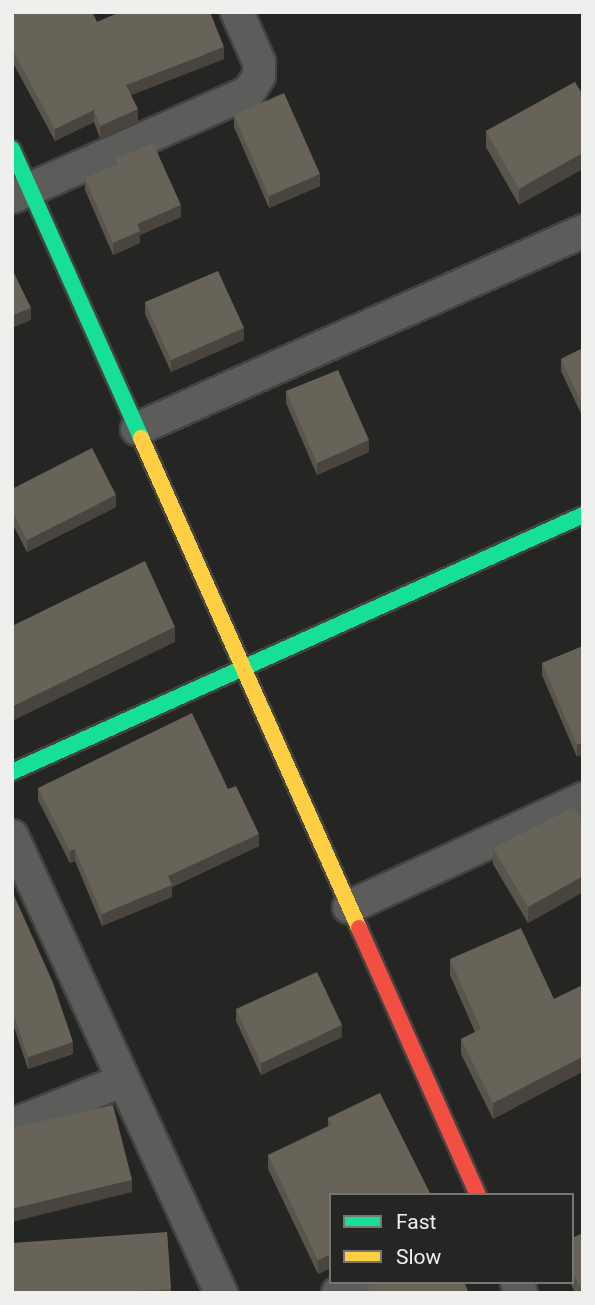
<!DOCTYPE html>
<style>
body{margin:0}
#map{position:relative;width:595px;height:1305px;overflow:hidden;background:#252524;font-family:Roboto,sans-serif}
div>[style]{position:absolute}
.roads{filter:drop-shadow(2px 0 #434342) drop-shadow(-2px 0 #434342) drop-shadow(0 2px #434342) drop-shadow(0 -2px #434342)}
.street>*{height:32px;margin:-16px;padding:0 16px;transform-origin:16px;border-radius:16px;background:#5c5d5b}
.fast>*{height:16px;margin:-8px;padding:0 8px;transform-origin:8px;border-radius:8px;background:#16e098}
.slow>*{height:16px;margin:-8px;padding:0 8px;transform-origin:8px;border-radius:8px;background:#ffcf43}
.jam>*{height:16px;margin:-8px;padding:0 8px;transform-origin:8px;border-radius:8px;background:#f24e42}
.wall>*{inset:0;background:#59554d}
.shaded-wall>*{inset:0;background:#49453e}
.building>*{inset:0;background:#686359}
span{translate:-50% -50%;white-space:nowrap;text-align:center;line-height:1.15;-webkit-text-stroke:7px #252623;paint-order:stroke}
.frame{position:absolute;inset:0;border:14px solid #efefee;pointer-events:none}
.legend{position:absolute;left:329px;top:1193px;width:245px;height:91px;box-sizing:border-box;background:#252623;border:2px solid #767674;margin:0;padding:9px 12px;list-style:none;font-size:21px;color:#efefee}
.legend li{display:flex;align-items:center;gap:14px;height:35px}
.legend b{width:35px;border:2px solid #767674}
</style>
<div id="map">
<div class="roads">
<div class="street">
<i style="left:12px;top:197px;width:259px;rotate:-23.9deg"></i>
<i style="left:249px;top:92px;width:19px;rotate:-58deg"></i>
<i style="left:259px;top:76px;width:14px;rotate:-90deg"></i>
<i style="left:259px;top:62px;width:55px;rotate:-113.7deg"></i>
<i style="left:137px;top:429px;width:488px;rotate:-23.9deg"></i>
<i style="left:12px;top:836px;width:503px;rotate:65.42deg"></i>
<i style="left:349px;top:907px;width:258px;rotate:-24.8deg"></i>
<i style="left:12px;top:1125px;width:118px;rotate:-21.8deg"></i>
<i style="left:517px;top:1282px;width:12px;rotate:70deg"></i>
<i style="left:338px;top:1293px;width:30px;rotate:-21deg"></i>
</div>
<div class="fast">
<i style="left:12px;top:149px;width:316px;rotate:65.9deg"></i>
<i style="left:12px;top:772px;width:626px;rotate:-24.23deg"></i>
</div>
<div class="slow">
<i style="left:141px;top:438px;width:536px;rotate:66.02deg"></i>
</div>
<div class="jam">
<i style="left:359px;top:928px;width:292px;rotate:66deg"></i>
</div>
</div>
<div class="wall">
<i style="clip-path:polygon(12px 12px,92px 12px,97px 22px,224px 59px,131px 95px,138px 121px,100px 138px,94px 122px,55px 141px,12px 61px)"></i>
<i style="clip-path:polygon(575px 82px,519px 205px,486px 147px,486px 131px)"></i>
<i style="clip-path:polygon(234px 115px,320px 186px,269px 208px,234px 127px)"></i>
<i style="clip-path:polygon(115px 159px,181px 217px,140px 235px,140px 243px,113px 255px,85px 190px,85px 178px,115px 165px)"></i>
<i style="clip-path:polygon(145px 302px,244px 340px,171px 372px,145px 314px)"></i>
<i style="clip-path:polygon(583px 348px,583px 418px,561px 371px,561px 359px)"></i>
<i style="clip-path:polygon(286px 391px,369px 452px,317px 475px,286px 403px)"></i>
<i style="clip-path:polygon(12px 489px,116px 507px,27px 552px,12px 523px)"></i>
<i style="clip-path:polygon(583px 646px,577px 757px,542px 675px,542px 663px)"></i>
<i style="clip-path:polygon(38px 788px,228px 789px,259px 846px,172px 887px,172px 897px,102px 926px,75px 861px,70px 863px,38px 800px)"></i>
<i style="clip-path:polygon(583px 822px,583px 892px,528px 923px,493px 864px,493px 848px)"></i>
<i style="clip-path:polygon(12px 891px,73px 1054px,28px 1069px,12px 1021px)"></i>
<i style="clip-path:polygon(450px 959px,554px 999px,583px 985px,583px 1073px,582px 1072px,493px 1119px,461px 1054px,461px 1039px,475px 1032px,450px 975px)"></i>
<i style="clip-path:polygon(236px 1009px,342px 1037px,261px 1075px,236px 1021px)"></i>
<i style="clip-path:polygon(380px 1093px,331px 1195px,331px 1268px,318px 1274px,268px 1169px,268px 1155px,328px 1126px,328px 1118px)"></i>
<i style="clip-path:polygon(167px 1232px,171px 1293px,12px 1293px)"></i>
<i style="clip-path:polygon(572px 1238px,583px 1293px,575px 1293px,570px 1282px,572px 1282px)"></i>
</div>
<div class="shaded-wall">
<i style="clip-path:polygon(224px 47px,224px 59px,126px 97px,126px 85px)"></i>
<i style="clip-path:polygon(138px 109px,138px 121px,100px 138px,100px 126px)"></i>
<i style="clip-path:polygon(94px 110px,94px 122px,55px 141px,55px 129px)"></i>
<i style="clip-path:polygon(583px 153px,583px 169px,519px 205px,519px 189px)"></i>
<i style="clip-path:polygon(320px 174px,320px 186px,269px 208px,269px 196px)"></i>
<i style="clip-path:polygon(181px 205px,181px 217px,140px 235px,140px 243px,113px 255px,113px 243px,137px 224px)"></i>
<i style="clip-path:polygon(31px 308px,31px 320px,12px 328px,12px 316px)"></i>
<i style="clip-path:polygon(244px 328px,244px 340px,171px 372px,171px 360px)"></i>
<i style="clip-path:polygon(369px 440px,369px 452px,317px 475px,317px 463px)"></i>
<i style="clip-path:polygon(116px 495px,116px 507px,27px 552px,27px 540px)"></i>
<i style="clip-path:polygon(175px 627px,175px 642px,12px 721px,12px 707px)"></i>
<i style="clip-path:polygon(583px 743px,583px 755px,577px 757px,577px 745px)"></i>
<i style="clip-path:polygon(259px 834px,259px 846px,172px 887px,172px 897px,102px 926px,102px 914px,168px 876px)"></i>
<i style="clip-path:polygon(75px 849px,75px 861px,70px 863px,70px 851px)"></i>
<i style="clip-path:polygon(583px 876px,583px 892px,528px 923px,528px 907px)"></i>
<i style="clip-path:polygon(342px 1025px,342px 1037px,261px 1075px,261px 1063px)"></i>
<i style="clip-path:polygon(73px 1042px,73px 1054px,28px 1069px,28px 1057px)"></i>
<i style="clip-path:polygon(582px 1057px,582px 1072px,493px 1119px,493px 1103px)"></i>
<i style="clip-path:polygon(132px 1180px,132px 1192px,12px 1222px,12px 1209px)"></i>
<i style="clip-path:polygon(331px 1254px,331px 1268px,318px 1274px,318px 1260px)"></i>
</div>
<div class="building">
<i style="clip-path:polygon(14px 12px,92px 12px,97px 22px,120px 12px,210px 12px,224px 47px,126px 85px,138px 109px,100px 126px,94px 110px,55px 129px,12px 49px,12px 13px)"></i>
<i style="clip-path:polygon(575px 82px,583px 95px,583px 153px,519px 189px,486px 131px)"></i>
<i style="clip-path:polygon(284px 93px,320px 174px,269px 196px,234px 115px)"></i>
<i style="clip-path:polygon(153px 143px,181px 205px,137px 224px,140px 231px,113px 243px,85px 178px,117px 164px,115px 159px)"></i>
<i style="clip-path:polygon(12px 269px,31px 308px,12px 316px)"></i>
<i style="clip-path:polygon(218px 271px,244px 328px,171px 360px,145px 302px)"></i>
<i style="clip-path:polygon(583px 348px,583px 406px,561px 359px)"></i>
<i style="clip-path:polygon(338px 370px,369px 440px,317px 463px,286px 391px)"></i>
<i style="clip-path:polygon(92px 448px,116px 495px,27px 540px,12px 511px,12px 489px)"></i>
<i style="clip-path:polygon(145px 561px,175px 627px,12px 707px,12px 626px)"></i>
<i style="clip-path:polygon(583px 646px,583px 743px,577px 745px,542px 663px)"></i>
<i style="clip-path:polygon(192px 713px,228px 789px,236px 786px,259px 834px,168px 876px,172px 885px,102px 914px,75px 849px,70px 851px,38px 788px)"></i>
<i style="clip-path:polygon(574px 807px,583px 822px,583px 876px,528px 907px,493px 848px)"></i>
<i style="clip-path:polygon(12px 891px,53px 983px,73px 1042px,28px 1057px,12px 1009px)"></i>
<i style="clip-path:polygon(521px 928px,554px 999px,583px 985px,583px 1058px,582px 1057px,493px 1103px,461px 1039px,481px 1029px,450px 959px)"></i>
<i style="clip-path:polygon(317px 972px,342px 1025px,261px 1063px,236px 1009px)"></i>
<i style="clip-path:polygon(380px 1093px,431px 1195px,331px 1195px,331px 1254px,318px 1260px,268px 1155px,332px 1125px,328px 1118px)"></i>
<i style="clip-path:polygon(113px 1105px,132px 1180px,12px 1209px,12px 1128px)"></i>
<i style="clip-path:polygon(167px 1232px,171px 1289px,110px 1293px,12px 1293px,12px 1243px)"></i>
<i style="clip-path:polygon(583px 1233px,583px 1292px,572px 1271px,572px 1238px)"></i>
<i style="clip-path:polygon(375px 1282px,464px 1282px,469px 1293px,370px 1293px,367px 1287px)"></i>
</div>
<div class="frame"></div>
<ul class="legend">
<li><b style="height:9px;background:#16e098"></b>Fast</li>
<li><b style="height:9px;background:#ffcf43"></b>Slow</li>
</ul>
</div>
